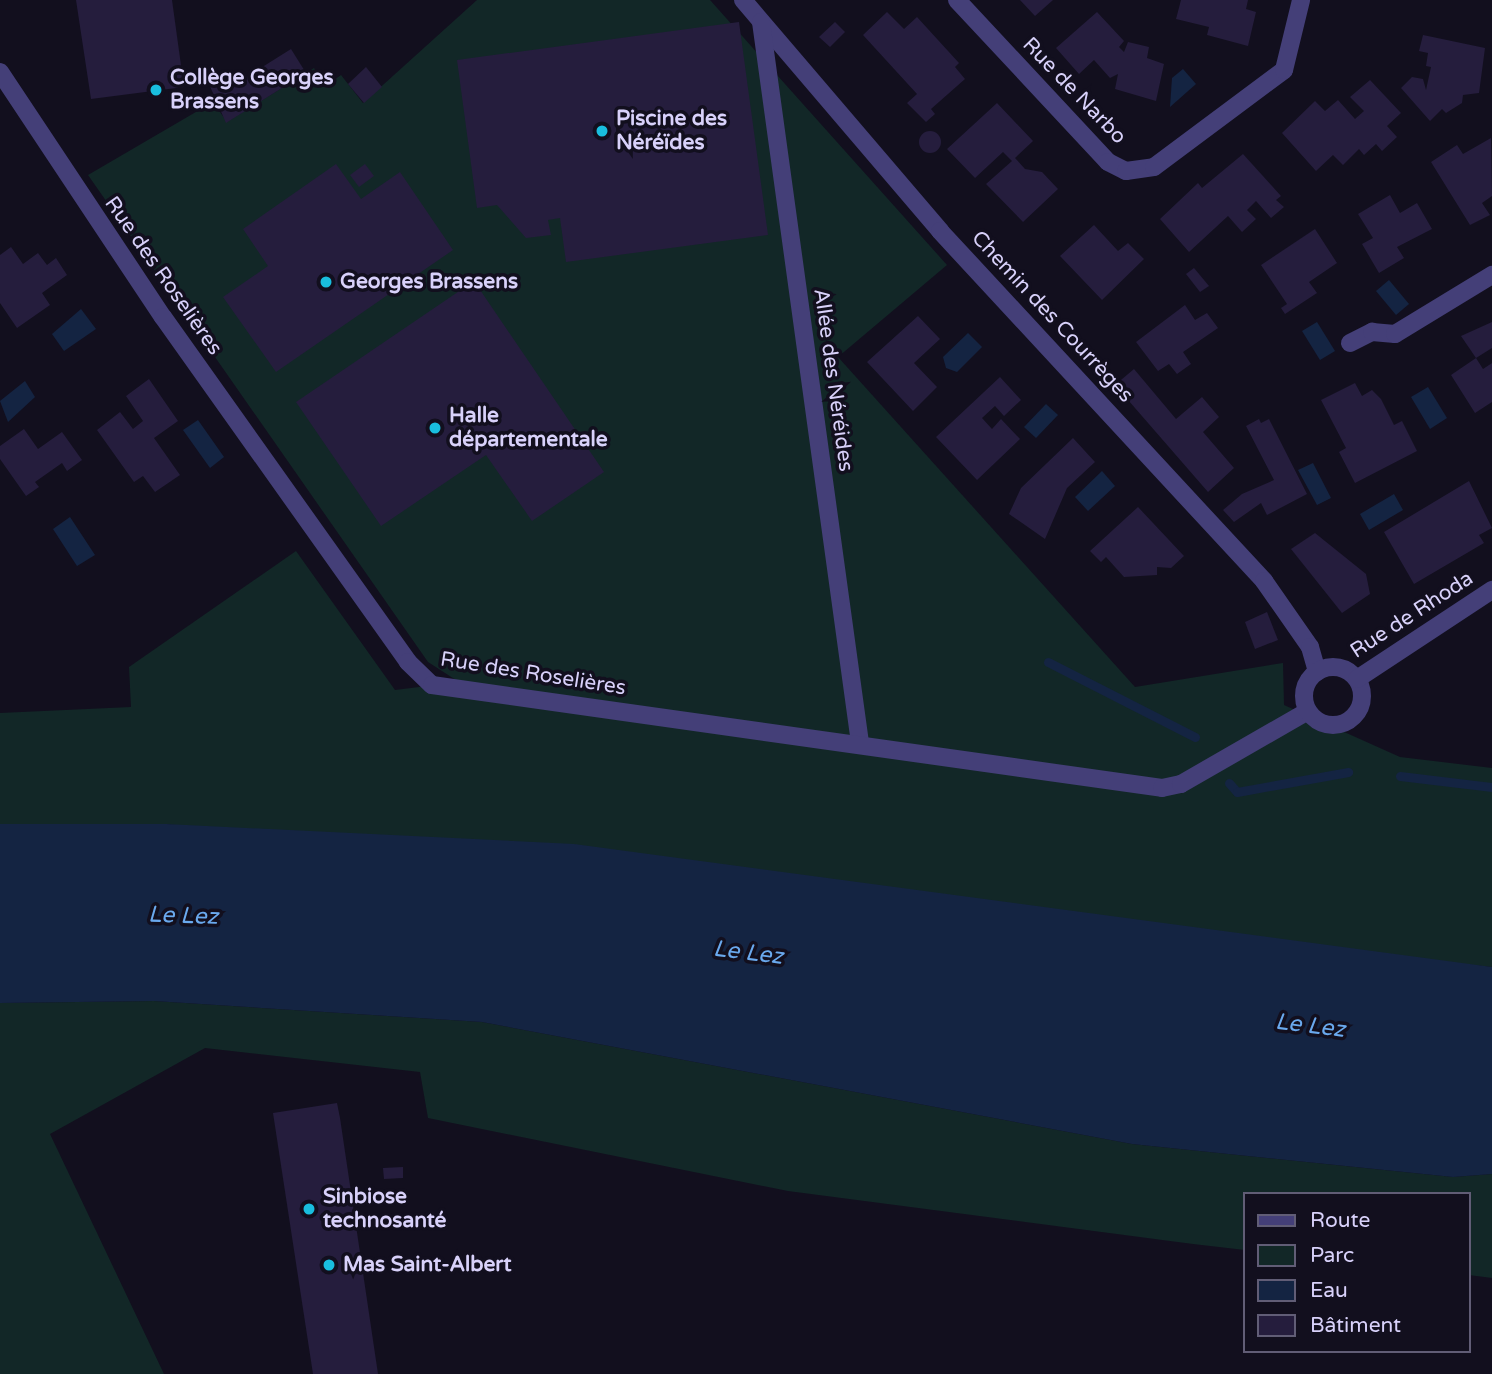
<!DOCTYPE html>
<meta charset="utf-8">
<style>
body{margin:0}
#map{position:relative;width:1492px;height:1374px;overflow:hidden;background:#120f1e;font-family:"Varela Round",sans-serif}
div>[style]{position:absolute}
.green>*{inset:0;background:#122727}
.water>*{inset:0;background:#142442}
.stream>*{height:9px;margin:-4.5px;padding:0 4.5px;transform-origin:4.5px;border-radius:4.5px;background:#142442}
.building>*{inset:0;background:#251d3d}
.round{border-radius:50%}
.street>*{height:18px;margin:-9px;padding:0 9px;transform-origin:9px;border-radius:9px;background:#443f78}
.street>.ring{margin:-9px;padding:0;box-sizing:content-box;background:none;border:18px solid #443f78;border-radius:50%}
.dots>*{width:19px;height:19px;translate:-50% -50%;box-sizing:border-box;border:4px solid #120f1e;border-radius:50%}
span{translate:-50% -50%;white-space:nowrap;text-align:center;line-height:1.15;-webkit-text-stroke:7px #120f1e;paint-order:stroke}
.poi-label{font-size:21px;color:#d8d1fa;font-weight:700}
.left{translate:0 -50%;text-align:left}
.street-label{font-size:21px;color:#d8d1fa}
.water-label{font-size:23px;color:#6aa9ee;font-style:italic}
.legend{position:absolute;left:1243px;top:1192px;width:228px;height:161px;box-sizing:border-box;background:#120f1e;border:2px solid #615d76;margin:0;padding:9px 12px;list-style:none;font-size:21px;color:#d8d1fa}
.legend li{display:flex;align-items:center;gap:14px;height:35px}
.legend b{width:35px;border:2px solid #615d76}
</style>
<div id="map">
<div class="green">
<i style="clip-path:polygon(477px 0,710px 0,947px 265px,838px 357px,1135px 687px,1283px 663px,1284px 705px,1400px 757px,1492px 768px,1492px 967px,166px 824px,0 824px,0 713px,131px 707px,129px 667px,296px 551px,395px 690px,459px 682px,428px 662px,88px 175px,213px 102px,227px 122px,314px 68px,327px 85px,341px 75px,363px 103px)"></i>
<i style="clip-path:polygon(154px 1001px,482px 1022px,1132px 1144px,1453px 1177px,1492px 1174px,1492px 1278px,1469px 1275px,1469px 1194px,1245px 1194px,1245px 1250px,1193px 1244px,788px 1191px,428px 1118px,420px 1072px,205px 1048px,50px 1134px,164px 1374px,0 1374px,0 1003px)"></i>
</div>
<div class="water">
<i style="clip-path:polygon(1183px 69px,1196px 84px,1170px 107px,1172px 78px)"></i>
<i style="clip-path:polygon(1389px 280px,1409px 304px,1396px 315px,1376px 291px)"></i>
<i style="clip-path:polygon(81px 309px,96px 329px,64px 351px,52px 334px)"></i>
<i style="clip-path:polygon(1317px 322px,1335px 351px,1320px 360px,1302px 331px)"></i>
<i style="clip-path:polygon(968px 333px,982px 347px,957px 372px,946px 368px,943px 357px)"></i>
<i style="clip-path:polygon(25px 381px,35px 397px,8px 422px,0 401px)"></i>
<i style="clip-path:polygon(1428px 387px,1447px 418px,1430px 429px,1411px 397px)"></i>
<i style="clip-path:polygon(1046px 404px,1058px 415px,1036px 438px,1024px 427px)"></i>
<i style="clip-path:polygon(198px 420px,224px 457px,210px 468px,183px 430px)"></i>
<i style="clip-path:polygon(1313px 463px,1331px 498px,1317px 505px,1298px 470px)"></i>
<i style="clip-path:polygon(1102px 471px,1115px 486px,1088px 511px,1075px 497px)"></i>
<i style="clip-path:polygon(1394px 494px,1403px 510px,1369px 530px,1360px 514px)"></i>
<i style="clip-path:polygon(70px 517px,95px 555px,77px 566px,53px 529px)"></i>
<i style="clip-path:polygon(0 824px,166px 824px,574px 844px,1492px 967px,1492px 1174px,1453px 1177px,1132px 1144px,482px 1022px,154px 1001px,0 1003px)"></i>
</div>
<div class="stream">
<i style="left:1048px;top:662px;width:165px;rotate:27deg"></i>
<i style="left:1400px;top:776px;width:93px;rotate:6.8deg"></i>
<i style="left:1229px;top:783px;width:12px;rotate:48deg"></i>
<i style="left:1237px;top:792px;width:113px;rotate:-10.2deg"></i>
</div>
<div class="building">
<i style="clip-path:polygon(76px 0,172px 0,184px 87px,91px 99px)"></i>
<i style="clip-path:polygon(1020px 0,1053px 0,1035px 16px)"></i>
<i style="clip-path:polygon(1181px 0,1248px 0,1246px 9px,1256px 12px,1248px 46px,1207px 35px,1209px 27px,1176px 19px)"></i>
<i style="clip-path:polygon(887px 12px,904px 29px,917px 17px,959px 63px,955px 67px,965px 79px,931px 109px,935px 114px,926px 122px,907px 103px,917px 94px,863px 35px)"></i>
<i style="clip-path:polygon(1097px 12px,1124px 41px,1119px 47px,1124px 52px,1128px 42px,1149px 47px,1147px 58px,1164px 64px,1156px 101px,1115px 89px,1118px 74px,1110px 78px,1094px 60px,1079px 74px,1056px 48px)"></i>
<i style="clip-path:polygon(739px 22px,768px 235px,566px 262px,560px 218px,548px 220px,551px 235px,526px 238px,497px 205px,477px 208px,457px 60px)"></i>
<i style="clip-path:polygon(835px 22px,845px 32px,830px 47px,819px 37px)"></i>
<i style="clip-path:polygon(1423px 35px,1485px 48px,1479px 93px,1463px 95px,1462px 103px,1446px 113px,1442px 109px,1430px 121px,1401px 88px,1412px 77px,1423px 79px,1426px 90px,1431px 67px,1426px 66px,1428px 53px,1419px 51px)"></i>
<i style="clip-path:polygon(291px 49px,306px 73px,226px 123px,209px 84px,245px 78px)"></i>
<i style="clip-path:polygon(366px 67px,382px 87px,364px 103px,348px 84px)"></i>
<i style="clip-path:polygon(1370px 80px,1401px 113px,1387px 126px,1397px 137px,1382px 151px,1376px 144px,1364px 155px,1359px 149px,1343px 165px,1333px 155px,1316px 171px,1282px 133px,1315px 101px,1325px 111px,1338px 100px,1355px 119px,1364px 111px,1350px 97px)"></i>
<i style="clip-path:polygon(997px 103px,1033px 141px,1015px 158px,1025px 169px,1042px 172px,1058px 189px,1023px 222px,986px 184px,1012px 161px,1003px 152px,975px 178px,947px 149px)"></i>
<i class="round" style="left:919px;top:131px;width:22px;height:22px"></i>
<i style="clip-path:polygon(1491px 138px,1492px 196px,1482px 203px,1490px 215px,1470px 225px,1431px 162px,1457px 145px,1463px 154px)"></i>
<i style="clip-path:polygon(1243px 154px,1281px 196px,1276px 200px,1284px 207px,1271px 218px,1256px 201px,1247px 210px,1256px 219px,1242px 232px,1228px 216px,1189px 252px,1160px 219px,1198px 183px,1202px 188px)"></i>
<i style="clip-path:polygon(336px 164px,361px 199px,400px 172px,453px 250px,276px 372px,223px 297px,268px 266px,243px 229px)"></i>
<i style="clip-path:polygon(365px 164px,374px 176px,359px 187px,350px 175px)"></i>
<i style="clip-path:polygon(1390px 195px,1400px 213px,1417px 203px,1432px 229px,1397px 247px,1404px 258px,1379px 273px,1362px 244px,1373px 238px,1358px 214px)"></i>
<i style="clip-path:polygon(1094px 225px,1118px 251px,1128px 243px,1144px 259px,1102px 300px,1060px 256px)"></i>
<i style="clip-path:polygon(1315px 229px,1337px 263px,1309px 282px,1317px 293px,1285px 314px,1281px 308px,1287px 304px,1261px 265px)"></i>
<i style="clip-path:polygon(11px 247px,23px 264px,38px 253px,47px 265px,56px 258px,67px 275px,42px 293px,50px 305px,17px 328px,0 303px,0 255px)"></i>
<i style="clip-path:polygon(1194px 268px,1209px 286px,1200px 292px,1186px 274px)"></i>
<i style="clip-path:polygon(474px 281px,604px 472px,532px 521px,486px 455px,381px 526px,296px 402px)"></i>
<i style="clip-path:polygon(1185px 305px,1195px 320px,1207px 313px,1218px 328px,1183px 352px,1191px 364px,1177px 374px,1169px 364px,1158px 371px,1136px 342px)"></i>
<i style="clip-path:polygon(918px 316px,940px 339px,914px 363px,937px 387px,913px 411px,867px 362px)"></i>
<i style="clip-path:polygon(1492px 322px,1492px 348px,1476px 358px,1461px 336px)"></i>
<i style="clip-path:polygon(1476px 358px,1483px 369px,1492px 363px,1492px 402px,1475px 413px,1451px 375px)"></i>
<i style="clip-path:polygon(1134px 369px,1176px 419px,1202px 397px,1219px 417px,1203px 432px,1234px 468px,1208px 492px,1115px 385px)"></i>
<i style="clip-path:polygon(1000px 377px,1021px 400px,1004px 416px,995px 406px,982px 418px,992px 429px,1001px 419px,1020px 439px,977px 480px,936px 437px)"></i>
<i style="clip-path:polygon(149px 379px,178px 421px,154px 438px,180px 475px,155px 492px,143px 476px,134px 482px,97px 430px,120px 412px,133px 429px,143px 421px,126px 396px)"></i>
<i style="clip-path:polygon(1355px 383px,1362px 396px,1372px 390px,1381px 399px,1394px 425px,1402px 421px,1417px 451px,1355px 483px,1339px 452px,1346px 448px,1321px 400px)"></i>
<i style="clip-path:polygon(1259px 419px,1261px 423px,1269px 419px,1307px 494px,1267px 515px,1261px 503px,1234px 522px,1223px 510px,1242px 494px,1274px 480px,1246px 426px)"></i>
<i style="clip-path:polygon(24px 429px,38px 449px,62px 432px,82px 460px,67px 471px,62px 463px,35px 482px,39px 487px,26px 496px,0 459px,0 446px)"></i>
<i style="clip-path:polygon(1073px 438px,1095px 462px,1067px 488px,1045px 539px,1009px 514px,1021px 488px)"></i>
<i style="clip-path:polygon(1469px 481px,1492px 528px,1479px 535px,1484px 543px,1414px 584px,1384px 532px)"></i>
<i style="clip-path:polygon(1138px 507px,1184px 556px,1171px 568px,1157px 567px,1157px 575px,1124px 577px,1106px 557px,1101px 562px,1090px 551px)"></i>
<i style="clip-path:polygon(1315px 533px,1366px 574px,1370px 594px,1342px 613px,1291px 549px)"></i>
<i style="clip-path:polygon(1267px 612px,1278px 640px,1255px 649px,1245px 622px)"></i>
<i style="clip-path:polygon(337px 1103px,340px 1118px,378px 1374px,313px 1374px,273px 1113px)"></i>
<i style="clip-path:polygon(403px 1167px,403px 1178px,384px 1179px,383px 1168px)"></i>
</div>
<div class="street">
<i style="left:743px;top:0;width:304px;rotate:49.5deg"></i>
<i style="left:940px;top:231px;width:477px;rotate:47.2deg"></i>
<i style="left:1264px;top:581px;width:80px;rotate:55.1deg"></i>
<i style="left:1310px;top:647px;width:26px;rotate:74deg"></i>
<i style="left:957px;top:0;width:221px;rotate:47deg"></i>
<i style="left:1108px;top:162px;width:20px;rotate:27deg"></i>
<i style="left:1126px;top:171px;width:28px;rotate:-8deg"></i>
<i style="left:1154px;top:167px;width:162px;rotate:-36.7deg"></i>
<i style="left:1284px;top:70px;width:72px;rotate:-76.3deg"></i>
<i style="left:761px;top:22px;width:728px;rotate:82.18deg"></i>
<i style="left:0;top:72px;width:294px;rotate:56.4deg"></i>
<i style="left:163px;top:317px;width:423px;rotate:54.6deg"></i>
<i style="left:408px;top:662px;width:33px;rotate:44deg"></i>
<i style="left:432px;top:685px;width:737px;rotate:8.03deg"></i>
<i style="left:1162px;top:788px;width:19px;rotate:-12deg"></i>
<i style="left:1181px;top:784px;width:146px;rotate:-29.9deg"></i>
<i style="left:1350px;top:343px;width:25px;rotate:-27deg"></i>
<i style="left:1372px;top:332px;width:23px;rotate:5deg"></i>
<i style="left:1395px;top:334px;width:114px;rotate:-31.3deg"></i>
<i class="ring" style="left:1304px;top:667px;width:40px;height:40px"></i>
<i style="left:1357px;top:679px;width:162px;rotate:-33.4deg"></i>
</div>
<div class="dots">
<i style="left:156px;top:90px;background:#19bede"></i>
<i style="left:602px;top:131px;background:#19bede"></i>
<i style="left:326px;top:282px;background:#19bede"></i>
<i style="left:435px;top:428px;background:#19bede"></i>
<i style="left:309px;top:1209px;background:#19bede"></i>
<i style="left:329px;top:1265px;background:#19bede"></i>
</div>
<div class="poi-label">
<span class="left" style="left:170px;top:90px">Collège Georges<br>Brassens</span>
<span class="left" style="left:616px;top:131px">Piscine des<br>Néréïdes</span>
<span class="left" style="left:340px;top:282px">Georges Brassens</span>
<span class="left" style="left:449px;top:428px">Halle<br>départementale</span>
<span class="left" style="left:323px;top:1209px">Sinbiose<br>technosanté</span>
<span class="left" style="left:343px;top:1265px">Mas Saint-Albert</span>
</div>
<div class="street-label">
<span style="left:1074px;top:91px;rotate:46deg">Rue de Narbo</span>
<span style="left:163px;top:276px;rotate:55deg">Rue des Roselières</span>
<span style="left:1052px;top:317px;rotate:47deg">Chemin des Courrèges</span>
<span style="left:833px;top:380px;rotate:82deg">Allée des Néréides</span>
<span style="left:1412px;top:615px;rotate:-33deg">Rue de Rhoda</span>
<span style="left:533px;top:674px;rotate:9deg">Rue des Roselières</span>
</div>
<div class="water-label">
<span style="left:183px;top:916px;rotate:2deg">Le Lez</span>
<span style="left:748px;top:953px;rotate:7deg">Le Lez</span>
<span style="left:1310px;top:1026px;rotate:7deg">Le Lez</span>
</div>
<ul class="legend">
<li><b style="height:9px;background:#443f78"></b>Route</li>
<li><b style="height:19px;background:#122727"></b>Parc</li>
<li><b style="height:19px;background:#142442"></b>Eau</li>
<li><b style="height:19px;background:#251d3d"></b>Bâtiment</li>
</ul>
</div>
